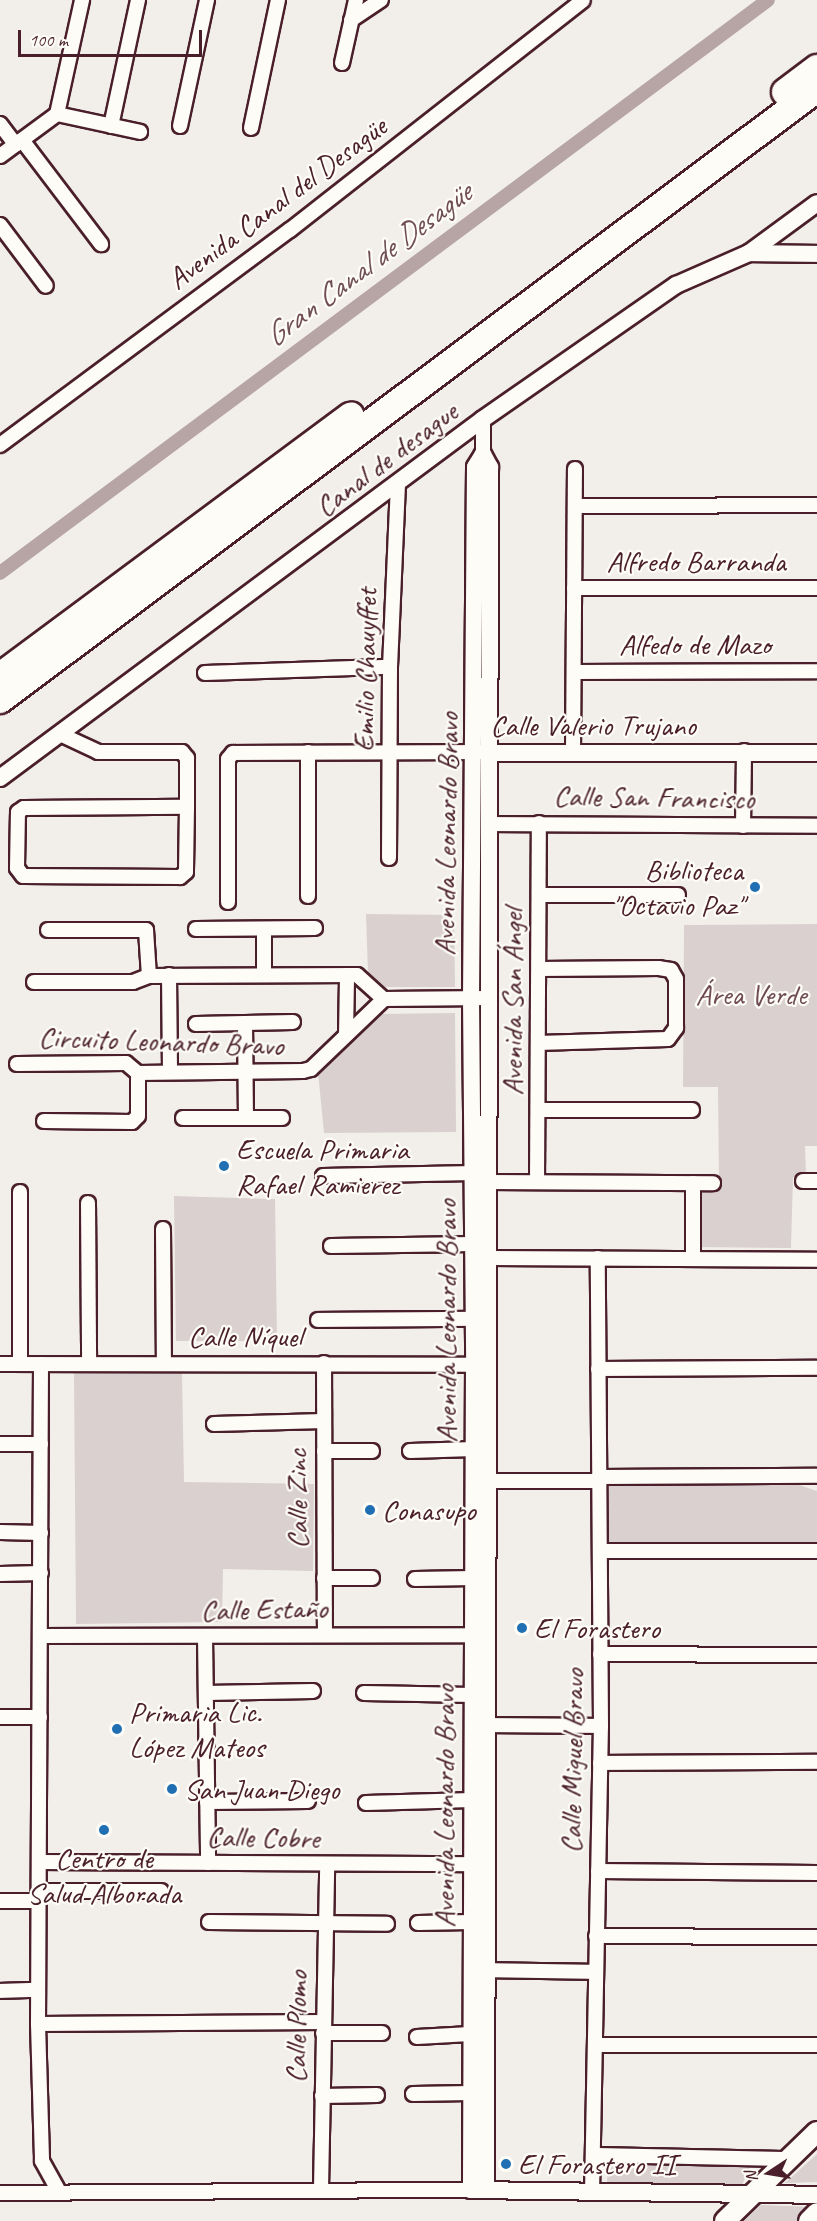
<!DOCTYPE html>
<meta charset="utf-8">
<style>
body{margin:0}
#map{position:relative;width:817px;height:2221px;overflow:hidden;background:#f2efeb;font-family:Caveat,sans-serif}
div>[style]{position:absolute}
.green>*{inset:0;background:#d9d0cf}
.canal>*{height:14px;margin:-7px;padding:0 7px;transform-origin:7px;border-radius:7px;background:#b7a5a6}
.roads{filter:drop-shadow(2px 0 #4a1f2b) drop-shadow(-2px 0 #4a1f2b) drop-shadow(0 2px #4a1f2b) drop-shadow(0 -2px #4a1f2b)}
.minor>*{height:14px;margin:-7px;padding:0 7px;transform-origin:7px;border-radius:7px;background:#fdfcf7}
.tertiary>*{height:16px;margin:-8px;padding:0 8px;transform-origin:8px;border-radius:8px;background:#fdfcf7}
.secondary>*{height:20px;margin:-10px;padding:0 10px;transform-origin:10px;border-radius:10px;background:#fdfcf7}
.motorway>*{height:26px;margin:-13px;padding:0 13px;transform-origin:13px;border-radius:13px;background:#fdfcf7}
.dots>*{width:16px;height:16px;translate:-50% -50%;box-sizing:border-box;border:3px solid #fdfcf7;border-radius:50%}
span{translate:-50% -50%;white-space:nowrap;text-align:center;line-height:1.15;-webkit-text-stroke:4.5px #fdfcf7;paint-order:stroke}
.street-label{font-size:30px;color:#4a1f2b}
.poi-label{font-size:30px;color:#4a1f2b}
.right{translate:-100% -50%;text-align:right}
.left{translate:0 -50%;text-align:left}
.park-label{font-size:30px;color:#6e4b54}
.water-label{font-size:32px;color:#704e56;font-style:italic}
.north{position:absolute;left:739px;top:2143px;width:60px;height:60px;-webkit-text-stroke:4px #fdfcf7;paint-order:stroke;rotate:258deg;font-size:16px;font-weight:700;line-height:24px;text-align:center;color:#4a1f2b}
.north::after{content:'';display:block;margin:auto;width:21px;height:27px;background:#4a1f2b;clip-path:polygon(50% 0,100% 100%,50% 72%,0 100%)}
.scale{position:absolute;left:18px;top:30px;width:184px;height:27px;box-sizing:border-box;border:3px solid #4a1f2b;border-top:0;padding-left:8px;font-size:18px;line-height:21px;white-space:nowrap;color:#4a1f2b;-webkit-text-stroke:4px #fdfcf7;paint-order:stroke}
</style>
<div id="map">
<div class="green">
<i style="clip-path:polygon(366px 914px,454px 915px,455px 987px,383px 987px,368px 973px)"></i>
<i style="clip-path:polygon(817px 924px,817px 1146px,805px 1146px,806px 1176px,793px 1177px,791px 1248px,699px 1247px,700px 1183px,719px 1183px,718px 1087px,683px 1087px,684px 925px)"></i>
<i style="clip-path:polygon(455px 1013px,456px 1132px,324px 1133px,318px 1072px,377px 1014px)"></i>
<i style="clip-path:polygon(174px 1196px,275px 1199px,277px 1341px,176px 1341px)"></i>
<i style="clip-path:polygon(74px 1373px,182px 1373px,184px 1482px,314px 1484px,313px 1571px,223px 1569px,222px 1622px,76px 1624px)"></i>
<i style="clip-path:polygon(793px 1483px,817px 1491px,817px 1547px,609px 1546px,609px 1485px)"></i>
<i style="clip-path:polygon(817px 2154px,817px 2182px,785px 2183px)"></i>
<i style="clip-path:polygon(608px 2163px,751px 2165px,742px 2185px,607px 2184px)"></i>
<i style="clip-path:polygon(761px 2205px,813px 2207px,798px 2221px,744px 2221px)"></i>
</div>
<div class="canal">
<i style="left:0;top:573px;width:958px;rotate:-36.73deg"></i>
</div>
<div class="roads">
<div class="minor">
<i style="left:351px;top:20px;width:36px;rotate:-34deg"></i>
<i style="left:342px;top:63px;width:65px;rotate:-77.5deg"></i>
<i style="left:57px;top:114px;width:85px;rotate:12.2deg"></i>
<i style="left:0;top:124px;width:26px;rotate:53deg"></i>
<i style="left:111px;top:126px;width:129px;rotate:-77.9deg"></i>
<i style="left:180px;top:126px;width:129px;rotate:-77.9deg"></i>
<i style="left:251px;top:128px;width:131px;rotate:-78.1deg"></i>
<i style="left:22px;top:140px;width:131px;rotate:52.8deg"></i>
<i style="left:0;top:156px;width:71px;rotate:-36.4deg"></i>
<i style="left:57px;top:114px;width:117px;rotate:-77.6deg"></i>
<i style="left:0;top:225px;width:76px;rotate:53deg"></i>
<i style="left:483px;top:419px;width:35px;rotate:90deg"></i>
<i style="left:0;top:445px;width:361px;rotate:-36.6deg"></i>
<i style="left:290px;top:230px;width:372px;rotate:-38.1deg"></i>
<i style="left:575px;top:506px;width:242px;rotate:-0.2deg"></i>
<i style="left:574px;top:588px;width:243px"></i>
<i style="left:574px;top:672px;width:243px;rotate:-0.2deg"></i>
<i style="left:205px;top:673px;width:185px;rotate:-1.9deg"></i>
<i style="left:62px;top:735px;width:40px;rotate:25deg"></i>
<i style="left:98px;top:752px;width:84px"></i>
<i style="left:182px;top:752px;width:8px;rotate:50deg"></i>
<i style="left:187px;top:758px;width:49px;rotate:90deg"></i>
<i style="left:187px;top:807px;width:65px;rotate:90.9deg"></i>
<i style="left:186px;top:872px;width:8px;rotate:140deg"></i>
<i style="left:180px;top:877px;width:157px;rotate:-179.6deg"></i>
<i style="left:23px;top:876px;width:10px;rotate:-127deg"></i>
<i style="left:17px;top:868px;width:56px;rotate:-89deg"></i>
<i style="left:18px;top:812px;width:7px;rotate:-34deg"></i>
<i style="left:24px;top:808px;width:163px;rotate:-0.4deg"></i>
<i style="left:573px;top:752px;width:283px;rotate:-89.6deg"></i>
<i style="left:489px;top:824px;width:328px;rotate:0.3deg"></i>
<i style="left:743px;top:826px;width:75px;rotate:-89.2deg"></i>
<i style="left:389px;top:858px;width:191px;rotate:-89.7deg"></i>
<i style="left:390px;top:667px;width:183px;rotate:-87.5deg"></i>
<i style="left:539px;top:895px;width:139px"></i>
<i style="left:308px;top:896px;width:144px;rotate:-90deg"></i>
<i style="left:228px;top:902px;width:143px;rotate:-90deg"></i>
<i style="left:228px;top:759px;width:8px;rotate:-50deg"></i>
<i style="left:233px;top:753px;width:248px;rotate:-0.2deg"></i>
<i style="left:196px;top:929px;width:119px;rotate:-0.5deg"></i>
<i style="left:264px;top:929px;width:46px;rotate:90deg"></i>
<i style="left:48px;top:930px;width:98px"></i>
<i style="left:146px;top:930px;width:46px;rotate:86.3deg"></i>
<i style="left:169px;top:975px;width:97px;rotate:89.4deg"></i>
<i style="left:34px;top:982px;width:99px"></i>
<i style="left:133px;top:982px;width:17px;rotate:-21deg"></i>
<i style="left:149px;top:976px;width:208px;rotate:-0.3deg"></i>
<i style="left:357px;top:975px;width:36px;rotate:42deg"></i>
<i style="left:245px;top:1023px;width:95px;rotate:89.4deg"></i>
<i style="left:196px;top:1024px;width:97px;rotate:-1.2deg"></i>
<i style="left:346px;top:1035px;width:60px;rotate:-89deg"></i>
<i style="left:538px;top:1043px;width:130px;rotate:-1.8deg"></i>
<i style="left:668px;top:1039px;width:14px;rotate:-54deg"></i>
<i style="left:676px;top:1028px;width:49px;rotate:-90deg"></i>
<i style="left:676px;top:979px;width:10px;rotate:-119deg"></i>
<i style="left:671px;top:970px;width:12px;rotate:-171deg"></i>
<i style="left:659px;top:968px;width:120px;rotate:179.5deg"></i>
<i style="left:17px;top:1064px;width:109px;rotate:-0.5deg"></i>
<i style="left:126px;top:1063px;width:16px;rotate:40deg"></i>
<i style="left:138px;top:1073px;width:165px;rotate:-0.7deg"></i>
<i style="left:303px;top:1071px;width:8px;rotate:-14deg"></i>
<i style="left:311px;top:1069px;width:101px;rotate:-43.8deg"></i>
<i style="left:384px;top:999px;width:104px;rotate:-0.6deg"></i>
<i style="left:538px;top:1110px;width:154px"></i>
<i style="left:183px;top:1118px;width:99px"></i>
<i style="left:44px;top:1121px;width:88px;rotate:0.7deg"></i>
<i style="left:132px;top:1122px;width:8px;rotate:-45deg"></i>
<i style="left:138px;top:1116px;width:43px;rotate:-90deg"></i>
<i style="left:323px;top:1176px;width:150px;rotate:-1.1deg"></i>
<i style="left:803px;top:1181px;width:14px"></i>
<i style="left:488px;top:1182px;width:225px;rotate:0.3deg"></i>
<i style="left:537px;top:1182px;width:359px;rotate:-89.7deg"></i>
<i style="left:88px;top:1203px;width:161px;rotate:89.6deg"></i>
<i style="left:163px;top:1229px;width:134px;rotate:89.6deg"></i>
<i style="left:331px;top:1246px;width:142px;rotate:-0.8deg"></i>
<i style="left:489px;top:1258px;width:328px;rotate:0.3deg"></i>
<i style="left:693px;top:1258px;width:75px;rotate:-90deg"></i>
<i style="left:318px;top:1320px;width:156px;rotate:-0.4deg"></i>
<i style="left:324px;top:1363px;width:272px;rotate:89.8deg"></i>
<i style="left:0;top:1364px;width:484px;rotate:0.1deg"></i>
<i style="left:20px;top:1364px;width:172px;rotate:-90deg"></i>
<i style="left:41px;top:1364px;width:660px;rotate:90.26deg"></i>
<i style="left:38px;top:2024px;width:137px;rotate:88.3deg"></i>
<i style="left:42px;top:2161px;width:33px;rotate:61deg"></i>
<i style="left:598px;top:1369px;width:219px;rotate:-0.3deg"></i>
<i style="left:214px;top:1424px;width:110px;rotate:-1.6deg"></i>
<i style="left:0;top:1444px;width:41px"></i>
<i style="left:324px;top:1451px;width:48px"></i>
<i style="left:410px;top:1451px;width:64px;rotate:-1.8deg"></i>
<i style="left:600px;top:1477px;width:217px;rotate:-0.3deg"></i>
<i style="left:489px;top:1481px;width:111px"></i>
<i style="left:0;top:1532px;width:41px;rotate:1.4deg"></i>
<i style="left:600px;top:1551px;width:217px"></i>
<i style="left:0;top:1574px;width:41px;rotate:-1.4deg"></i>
<i style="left:324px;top:1578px;width:48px"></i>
<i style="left:415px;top:1579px;width:58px;rotate:-1deg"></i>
<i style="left:41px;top:1636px;width:442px;rotate:-0.1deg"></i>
<i style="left:205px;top:1637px;width:226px;rotate:89.2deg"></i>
<i style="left:600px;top:1654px;width:217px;rotate:0.3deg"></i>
<i style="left:206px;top:1693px;width:107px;rotate:-1.1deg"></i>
<i style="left:364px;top:1693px;width:108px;rotate:1.1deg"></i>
<i style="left:0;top:1717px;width:40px"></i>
<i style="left:487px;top:1725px;width:114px;rotate:0.5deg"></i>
<i style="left:600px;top:1763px;width:217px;rotate:-0.3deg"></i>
<i style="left:207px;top:1802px;width:101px;rotate:-0.6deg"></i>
<i style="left:366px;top:1803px;width:106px;rotate:-1.6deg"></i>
<i style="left:39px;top:1862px;width:442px;rotate:0.3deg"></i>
<i style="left:598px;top:1871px;width:219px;rotate:0.5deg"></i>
<i style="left:39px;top:1891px;width:122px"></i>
<i style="left:0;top:1901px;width:38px"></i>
<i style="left:209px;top:1922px;width:178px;rotate:0.6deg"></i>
<i style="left:418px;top:1923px;width:52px;rotate:-1.1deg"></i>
<i style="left:596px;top:1936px;width:221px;rotate:0.3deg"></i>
<i style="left:485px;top:1970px;width:111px;rotate:1deg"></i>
<i style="left:0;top:1991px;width:38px;rotate:-2deg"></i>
<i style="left:38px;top:2024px;width:286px;rotate:-0.4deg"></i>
<i style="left:323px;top:2033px;width:59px"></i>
<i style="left:417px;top:2037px;width:53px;rotate:-3.2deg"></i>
<i style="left:595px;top:2045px;width:222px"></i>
<i style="left:413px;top:2094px;width:57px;rotate:-1deg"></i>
<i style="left:322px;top:2096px;width:55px;rotate:-1deg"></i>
<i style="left:593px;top:2155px;width:195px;rotate:1.2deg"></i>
<i style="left:321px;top:2189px;width:324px;rotate:-88.9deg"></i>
<i style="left:0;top:2193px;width:471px;rotate:-0.4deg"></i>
<i style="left:592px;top:2193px;width:467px;rotate:-88.9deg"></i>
<i style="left:601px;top:1726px;width:468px;rotate:-90.4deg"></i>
</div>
<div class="tertiary">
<i style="left:749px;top:253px;width:68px;rotate:0.8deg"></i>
<i style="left:483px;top:454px;width:15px;rotate:122deg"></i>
<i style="left:475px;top:467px;width:531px;rotate:90.43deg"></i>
<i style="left:471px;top:998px;width:367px;rotate:89.5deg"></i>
<i style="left:474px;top:1365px;width:825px;rotate:90.21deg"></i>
<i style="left:471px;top:2190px;width:346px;rotate:0.8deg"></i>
<i style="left:483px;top:454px;width:15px;rotate:62deg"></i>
<i style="left:490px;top:467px;width:1723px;rotate:90.13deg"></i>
<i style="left:490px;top:753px;width:327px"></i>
<i style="left:0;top:778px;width:602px;rotate:-36.62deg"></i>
<i style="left:483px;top:419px;width:235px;rotate:-34.8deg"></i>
<i style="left:676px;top:285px;width:80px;rotate:-23.7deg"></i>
<i style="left:749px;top:253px;width:84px;rotate:-36.3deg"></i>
</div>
<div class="secondary">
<i style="left:725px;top:2221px;width:128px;rotate:-44.1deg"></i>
<i style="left:809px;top:2221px;width:11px;rotate:-45deg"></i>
</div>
<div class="motorway">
<i style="left:785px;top:92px;width:40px;rotate:-37deg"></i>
<i style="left:0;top:676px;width:437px;rotate:-36.6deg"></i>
<i style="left:0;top:700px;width:1020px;rotate:-36.79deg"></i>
</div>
</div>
<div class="dots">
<i style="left:755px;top:887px;background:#1f6fb2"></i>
<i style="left:224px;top:1166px;background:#1f6fb2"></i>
<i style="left:370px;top:1510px;background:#1f6fb2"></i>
<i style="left:522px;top:1628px;background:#1f6fb2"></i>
<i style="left:117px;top:1729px;background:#1f6fb2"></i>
<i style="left:172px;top:1789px;background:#1f6fb2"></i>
<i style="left:104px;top:1830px;background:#1f6fb2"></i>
<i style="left:506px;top:2164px;background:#1f6fb2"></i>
</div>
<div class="street-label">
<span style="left:277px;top:203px;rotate:-37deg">Avenida Canal del Desagüe</span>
<span style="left:386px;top:459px;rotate:-37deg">Canal de desague</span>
<span style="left:696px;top:561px">Alfredo Barranda</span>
<span style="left:695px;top:644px">Alfedo de Mazo</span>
<span style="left:365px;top:670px;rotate:-89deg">Emilio Chauyffet</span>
<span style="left:593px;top:725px">Calle Valerio Trujano</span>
<span style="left:654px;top:797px;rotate:1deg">Calle San Francisco</span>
<span style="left:446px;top:834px;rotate:-89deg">Avenida Leonardo Bravo</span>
<span style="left:512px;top:1002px;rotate:-90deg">Avenida San Ángel</span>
<span style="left:161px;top:1041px;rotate:2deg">Circuito Leonardo Bravo</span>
<span style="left:446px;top:1321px;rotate:-90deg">Avenida Leonardo Bravo</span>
<span style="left:245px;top:1336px">Calle Níquel</span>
<span style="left:297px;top:1499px;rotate:-90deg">Calle Zinc</span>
<span style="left:264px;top:1609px;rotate:-1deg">Calle Estaño</span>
<span style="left:572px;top:1761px;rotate:-89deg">Calle Miguel Bravo</span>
<span style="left:444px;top:1806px;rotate:-90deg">Avenida Leonardo Bravo</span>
<span style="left:263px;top:1837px;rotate:1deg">Calle Cobre</span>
<span style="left:296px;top:2027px;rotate:-89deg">Calle Plomo</span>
</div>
<div class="poi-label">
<span class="right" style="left:743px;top:887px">Biblioteca<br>"Octavio Paz"</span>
<span class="left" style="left:236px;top:1166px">Escuela Primaria<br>Rafael Ramierez</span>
<span class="left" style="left:382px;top:1510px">Conasupo</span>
<span class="left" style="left:534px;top:1628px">El Forastero</span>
<span class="left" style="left:129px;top:1729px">Primaria Lic.<br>López Mateos</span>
<span class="left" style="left:184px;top:1789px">San Juan Diego</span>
<span style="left:104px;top:1875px">Centro de<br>Salud Alborada</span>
<span class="left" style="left:518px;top:2164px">El Forastero II</span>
</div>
<div class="park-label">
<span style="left:751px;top:994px">Área Verde</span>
</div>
<div class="water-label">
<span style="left:368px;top:265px;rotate:-37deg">Gran Canal de Desagüe</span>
</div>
<div class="north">N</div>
<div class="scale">100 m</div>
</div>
